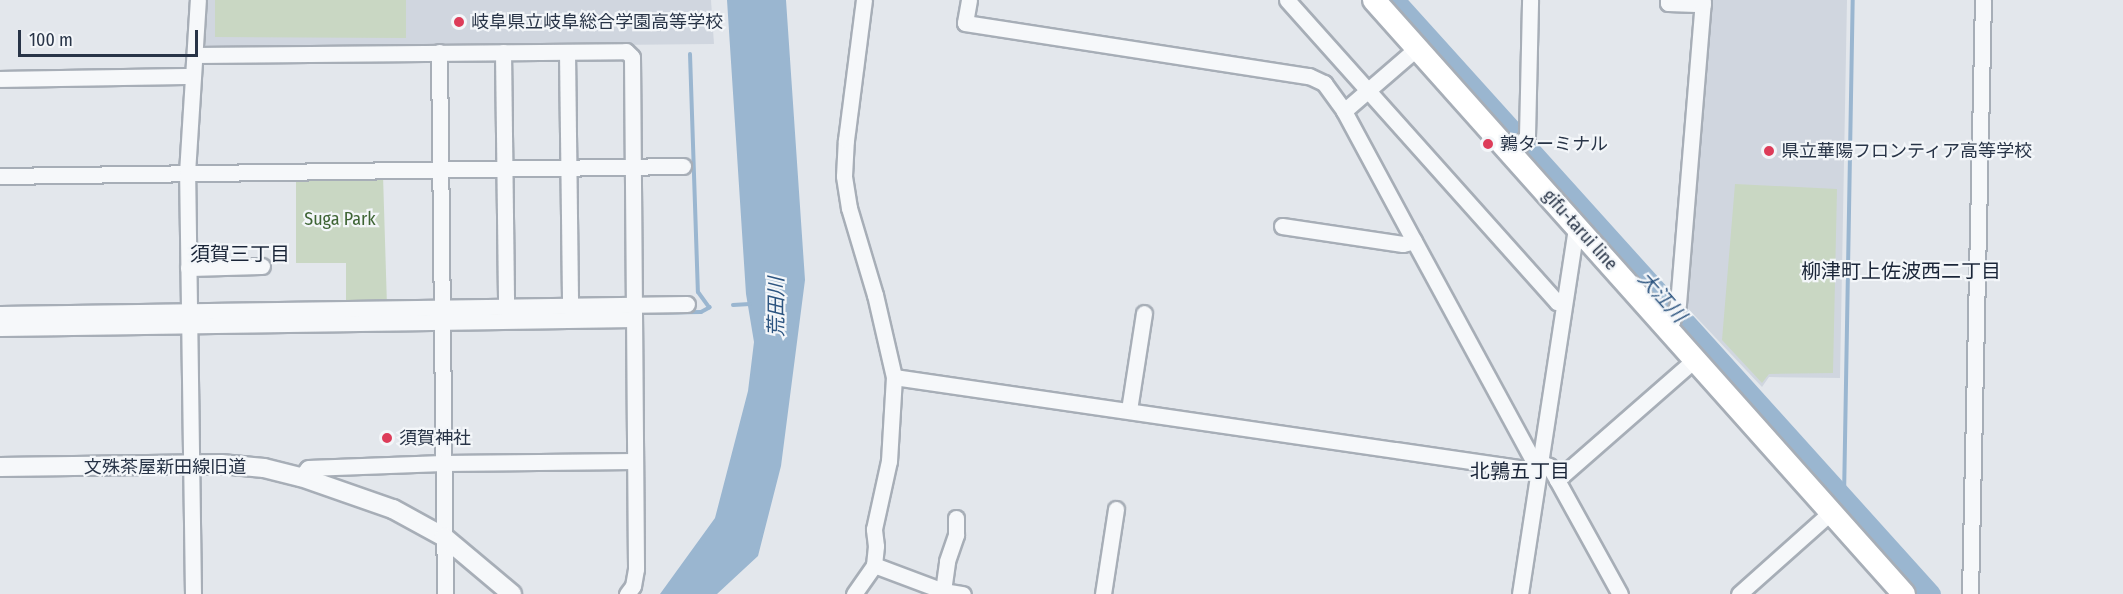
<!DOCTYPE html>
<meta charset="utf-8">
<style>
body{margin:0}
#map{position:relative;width:2123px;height:594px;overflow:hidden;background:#e3e7ec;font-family:"Fira Sans Condensed","Noto Sans JP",sans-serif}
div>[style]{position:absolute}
.built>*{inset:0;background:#d0d6df}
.green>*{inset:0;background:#c9d7c3}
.water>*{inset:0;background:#9ab6d0}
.stream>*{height:4px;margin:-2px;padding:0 2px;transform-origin:2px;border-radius:2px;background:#9ab6d0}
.river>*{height:21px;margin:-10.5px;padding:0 10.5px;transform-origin:10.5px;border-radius:10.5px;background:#9ab6d0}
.roads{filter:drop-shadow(2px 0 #a7aeb7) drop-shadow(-2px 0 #a7aeb7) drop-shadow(0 2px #a7aeb7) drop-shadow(0 -2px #a7aeb7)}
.minor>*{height:15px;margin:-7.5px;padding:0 7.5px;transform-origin:7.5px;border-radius:7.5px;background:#f6f8fa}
.tertiary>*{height:18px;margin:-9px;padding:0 9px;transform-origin:9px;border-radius:9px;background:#f6f8fa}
.primary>*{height:22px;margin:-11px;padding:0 11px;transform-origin:11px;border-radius:11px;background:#fff}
.dots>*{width:16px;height:16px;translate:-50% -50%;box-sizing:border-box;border:3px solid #f3f6f9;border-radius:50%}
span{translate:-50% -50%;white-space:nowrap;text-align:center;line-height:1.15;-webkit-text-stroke:4.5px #f3f6f9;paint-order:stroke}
.poi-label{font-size:18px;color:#283447}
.left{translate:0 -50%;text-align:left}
.park-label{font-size:18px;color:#3e6434}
.street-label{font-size:18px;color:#283447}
.neighbourhood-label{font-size:20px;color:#1a2538}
.water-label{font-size:20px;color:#2d5580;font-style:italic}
.scale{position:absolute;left:18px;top:30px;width:180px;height:27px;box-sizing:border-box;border:3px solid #283447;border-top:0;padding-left:8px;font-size:18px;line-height:21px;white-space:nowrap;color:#283447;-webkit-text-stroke:4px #f3f6f9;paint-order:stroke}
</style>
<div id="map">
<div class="built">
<i style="clip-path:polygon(206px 0,711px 0,714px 44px,204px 49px)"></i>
<i style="clip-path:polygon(1707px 0,1847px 0,1840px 378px,1769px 377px,1762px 387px,1681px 301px)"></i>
</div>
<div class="green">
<i style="clip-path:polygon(215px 0,406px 0,406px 38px,215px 37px)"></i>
<i style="clip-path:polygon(296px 174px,383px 175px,387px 306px,346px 306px,346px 263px,296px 263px)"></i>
<i style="clip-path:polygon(1735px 184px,1837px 189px,1833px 373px,1769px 374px,1762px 383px,1722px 340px)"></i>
</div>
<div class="water">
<i style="clip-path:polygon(727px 0,786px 0,805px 280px,781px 466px,758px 556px,717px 594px,660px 594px,715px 518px,748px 391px,754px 342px,746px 294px)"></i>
</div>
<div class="stream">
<i style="left:690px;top:54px;width:238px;rotate:88.1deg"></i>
<i style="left:698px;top:292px;width:19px;rotate:54deg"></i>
<i style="left:733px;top:305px;width:17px;rotate:-3deg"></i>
<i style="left:638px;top:313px;width:63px;rotate:-0.9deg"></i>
<i style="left:701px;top:312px;width:10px;rotate:-29deg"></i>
<i style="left:1844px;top:498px;width:498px;rotate:-89deg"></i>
</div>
<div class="river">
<i style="left:1394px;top:0;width:800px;rotate:47.94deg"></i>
</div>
<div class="roads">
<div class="minor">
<i style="left:969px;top:0;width:23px;rotate:100deg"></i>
<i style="left:965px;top:23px;width:348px;rotate:8.8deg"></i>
<i style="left:1309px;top:76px;width:17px;rotate:25deg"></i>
<i style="left:1324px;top:83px;width:34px;rotate:54deg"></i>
<i style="left:1344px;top:111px;width:96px;rotate:-40.8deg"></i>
<i style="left:1287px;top:0;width:405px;rotate:48.2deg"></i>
<i style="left:1557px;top:302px;width:7px;rotate:16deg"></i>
<i style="left:1668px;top:0;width:3px;rotate:90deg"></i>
<i style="left:1668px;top:3px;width:35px;rotate:2deg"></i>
<i style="left:439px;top:52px;width:542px;rotate:89.37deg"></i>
<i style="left:503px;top:52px;width:255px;rotate:89.3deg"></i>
<i style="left:567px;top:52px;width:253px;rotate:89.3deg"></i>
<i style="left:195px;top:55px;width:431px;rotate:-0.5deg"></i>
<i style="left:626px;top:51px;width:8px;rotate:45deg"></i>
<i style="left:632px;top:57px;width:512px;rotate:89.55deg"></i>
<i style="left:636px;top:569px;width:17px;rotate:100deg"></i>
<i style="left:633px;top:586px;width:10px;rotate:127deg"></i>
<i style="left:0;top:79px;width:193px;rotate:-0.9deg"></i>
<i style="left:1512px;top:155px;width:24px;rotate:-52deg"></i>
<i style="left:1527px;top:136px;width:136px;rotate:-88.7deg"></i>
<i style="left:0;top:176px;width:683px;rotate:-0.84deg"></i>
<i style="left:1282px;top:226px;width:122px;rotate:8.5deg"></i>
<i style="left:1403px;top:244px;width:11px;rotate:-15deg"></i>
<i style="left:1414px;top:241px;width:148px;rotate:-118.3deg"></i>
<i style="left:1414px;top:241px;width:262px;rotate:61.5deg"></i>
<i style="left:188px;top:268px;width:74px;rotate:-1.5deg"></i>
<i style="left:0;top:314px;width:687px;rotate:-0.83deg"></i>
<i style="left:1667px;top:327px;width:8px;rotate:-50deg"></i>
<i style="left:1672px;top:321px;width:18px;rotate:-71deg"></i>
<i style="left:1678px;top:304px;width:305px;rotate:-85.3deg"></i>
<i style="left:0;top:328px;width:634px;rotate:-0.81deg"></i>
<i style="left:894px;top:377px;width:652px;rotate:8.29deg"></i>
<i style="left:1129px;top:410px;width:98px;rotate:-81.2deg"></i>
<i style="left:1540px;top:462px;width:10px;rotate:24deg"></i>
<i style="left:1549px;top:466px;width:16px;rotate:60deg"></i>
<i style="left:1557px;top:480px;width:130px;rotate:61.1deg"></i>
<i style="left:301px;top:477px;width:11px;rotate:-52deg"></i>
<i style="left:308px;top:468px;width:135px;rotate:-2.1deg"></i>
<i style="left:443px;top:463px;width:191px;rotate:-0.6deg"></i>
<i style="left:1557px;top:480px;width:184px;rotate:-41.2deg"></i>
<i style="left:874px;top:565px;width:74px;rotate:20.6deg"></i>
<i style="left:943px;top:591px;width:20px;rotate:9deg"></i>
<i style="left:943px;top:591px;width:30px;rotate:-82deg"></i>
<i style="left:947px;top:561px;width:28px;rotate:-71deg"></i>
<i style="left:956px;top:535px;width:17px;rotate:-90deg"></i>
<i style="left:193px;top:594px;width:421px;rotate:-90.8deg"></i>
<i style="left:187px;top:173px;width:173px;rotate:-86.4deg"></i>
<i style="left:854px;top:594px;width:35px;rotate:-55deg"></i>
<i style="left:874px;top:565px;width:19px;rotate:-84deg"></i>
<i style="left:876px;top:546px;width:17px;rotate:-97deg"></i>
<i style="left:874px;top:529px;width:70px;rotate:-77.6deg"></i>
<i style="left:889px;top:461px;width:84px;rotate:-86.6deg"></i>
<i style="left:894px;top:377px;width:84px;rotate:-103deg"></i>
<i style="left:875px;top:295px;width:91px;rotate:-106.6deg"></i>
<i style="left:849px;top:208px;width:32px;rotate:-99deg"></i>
<i style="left:844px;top:176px;width:36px;rotate:-87deg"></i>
<i style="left:846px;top:140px;width:141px;rotate:-82.7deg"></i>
<i style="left:1103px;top:594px;width:86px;rotate:-81.3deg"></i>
<i style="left:1520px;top:594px;width:364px;rotate:-81.3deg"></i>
<i style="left:1575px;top:234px;width:7px;rotate:-63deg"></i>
<i style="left:1739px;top:594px;width:123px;rotate:-41.7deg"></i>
<i style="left:1970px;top:594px;width:594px;rotate:-88.75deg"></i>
</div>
<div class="tertiary">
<i style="left:0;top:467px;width:221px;rotate:-0.8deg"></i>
<i style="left:221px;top:464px;width:43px;rotate:5.3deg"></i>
<i style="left:264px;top:468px;width:38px;rotate:14deg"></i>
<i style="left:301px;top:477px;width:97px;rotate:19.2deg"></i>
<i style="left:393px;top:509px;width:58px;rotate:28.8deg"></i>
<i style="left:444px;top:537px;width:89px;rotate:40deg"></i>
</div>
<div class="primary">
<i style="left:1374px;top:0;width:796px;rotate:48.26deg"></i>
</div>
</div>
<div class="dots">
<i style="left:459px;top:22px;background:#dd3c59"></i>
<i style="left:1488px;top:144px;background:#dd3c59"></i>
<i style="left:1769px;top:151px;background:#dd3c59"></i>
<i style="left:387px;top:438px;background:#dd3c59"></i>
</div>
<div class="poi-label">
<span class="left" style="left:471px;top:22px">岐阜県立岐阜総合学園高等学校</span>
<span class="left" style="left:1500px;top:144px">鶉ターミナル</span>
<span class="left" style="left:1781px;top:151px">県立華陽フロンティア高等学校</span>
<span class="left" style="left:399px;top:438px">須賀神社</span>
</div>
<div class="park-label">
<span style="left:340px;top:219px">Suga Park</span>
</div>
<div class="street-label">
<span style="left:1580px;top:230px;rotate:48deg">gifu-tarui line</span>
<span style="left:165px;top:467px">文殊茶屋新田線旧道</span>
</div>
<div class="neighbourhood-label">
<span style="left:240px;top:254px">須賀三丁目</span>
<span style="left:1901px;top:271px">柳津町上佐波西二丁目</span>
<span style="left:1520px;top:471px">北鶉五丁目</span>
</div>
<div class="water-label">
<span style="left:1662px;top:297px;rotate:48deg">大江川</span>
<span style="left:776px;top:307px;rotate:-90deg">荒田川</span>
</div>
<div class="scale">100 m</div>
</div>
